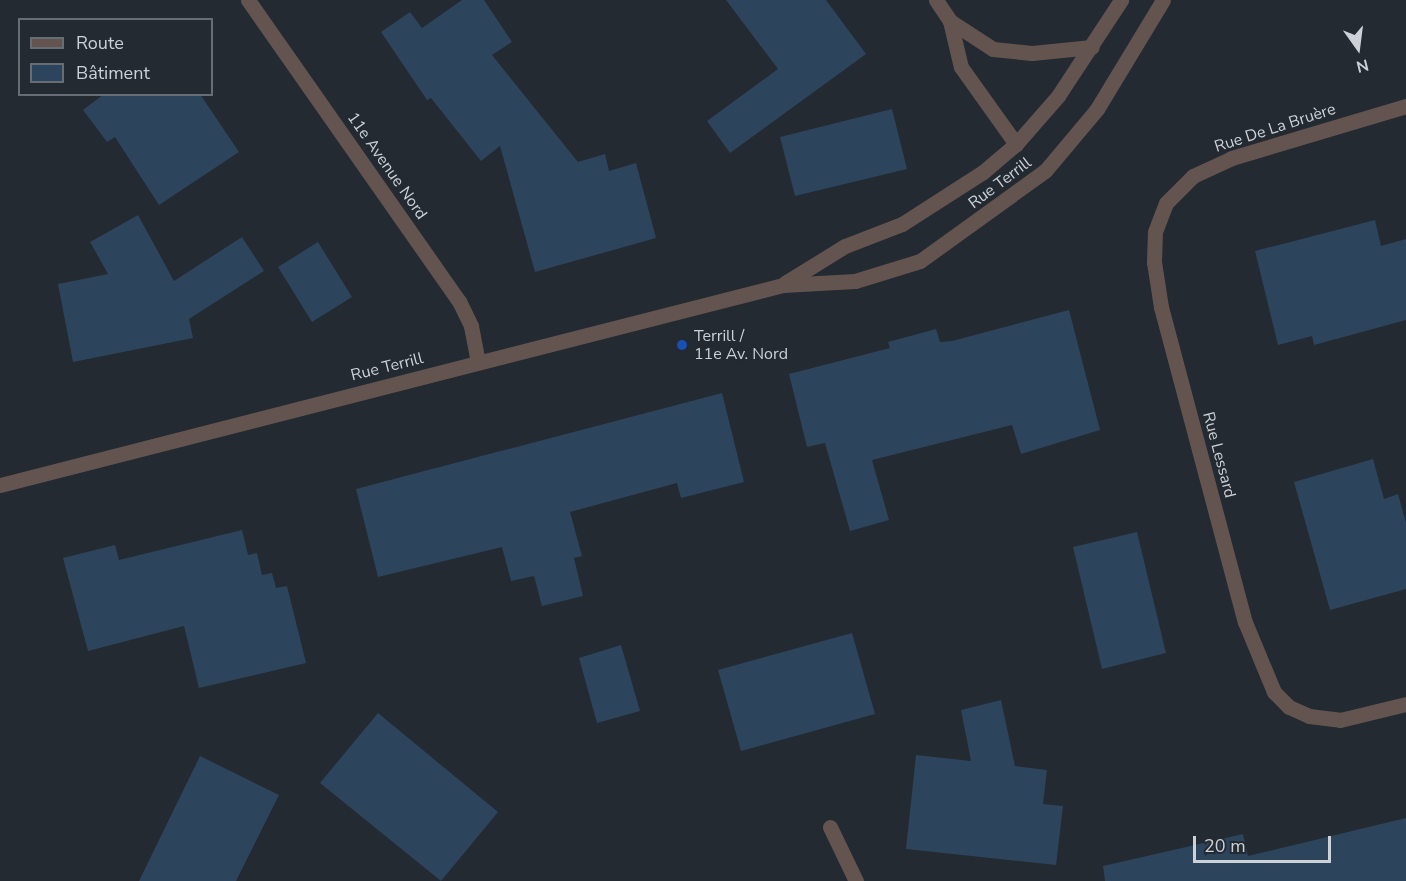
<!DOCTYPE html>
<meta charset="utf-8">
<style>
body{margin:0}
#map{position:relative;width:1406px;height:881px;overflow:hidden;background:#232a32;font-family:"Nunito Sans",sans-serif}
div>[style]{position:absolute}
.building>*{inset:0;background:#2d445d}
.minor>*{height:15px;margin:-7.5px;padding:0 7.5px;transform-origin:7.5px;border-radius:7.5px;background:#64544f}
.dots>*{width:16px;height:16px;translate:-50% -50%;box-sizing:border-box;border:3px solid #232a32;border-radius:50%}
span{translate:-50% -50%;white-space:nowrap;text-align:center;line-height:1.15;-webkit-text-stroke:4.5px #232a32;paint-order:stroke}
.street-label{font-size:16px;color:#cdd1d7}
.poi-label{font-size:16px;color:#cdd1d7}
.left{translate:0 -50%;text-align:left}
.legend{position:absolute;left:18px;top:18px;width:195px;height:78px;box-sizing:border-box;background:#232a32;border:2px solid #676d74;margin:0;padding:8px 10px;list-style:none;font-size:18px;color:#cdd1d7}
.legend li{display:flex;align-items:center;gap:12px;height:30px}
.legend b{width:30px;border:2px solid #676d74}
.north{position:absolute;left:1328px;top:18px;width:60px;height:60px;-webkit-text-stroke:4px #232a32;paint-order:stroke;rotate:166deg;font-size:16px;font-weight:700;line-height:24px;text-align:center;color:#cdd1d7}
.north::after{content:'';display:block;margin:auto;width:21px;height:27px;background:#cdd1d7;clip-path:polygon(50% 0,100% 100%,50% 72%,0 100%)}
.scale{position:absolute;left:1193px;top:836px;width:138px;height:27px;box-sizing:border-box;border:3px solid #cdd1d7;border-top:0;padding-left:8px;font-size:18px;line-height:21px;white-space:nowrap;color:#cdd1d7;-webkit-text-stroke:4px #232a32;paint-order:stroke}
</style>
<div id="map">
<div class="building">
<i style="clip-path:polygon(462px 0,484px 0,512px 42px,492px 55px,578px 162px,605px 154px,609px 171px,636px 163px,656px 238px,535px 272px,500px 146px,481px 161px,431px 98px,427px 100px,381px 32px,410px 12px,422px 28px)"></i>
<i style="clip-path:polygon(726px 0,826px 0,866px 54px,730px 153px,707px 121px,778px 69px)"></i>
<i style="clip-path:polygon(104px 94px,200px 94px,239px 152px,159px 205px,115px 137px,107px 142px,83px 110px)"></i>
<i style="clip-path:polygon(892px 109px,907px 169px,795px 196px,780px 137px)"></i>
<i style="clip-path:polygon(138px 215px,174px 281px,242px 237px,264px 271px,189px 319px,193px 338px,73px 362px,58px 284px,108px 274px,90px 242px)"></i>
<i style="clip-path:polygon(1375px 220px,1381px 246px,1406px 239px,1406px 320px,1314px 345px,1312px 336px,1278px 345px,1255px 251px)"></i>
<i style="clip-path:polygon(318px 242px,352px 297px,312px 322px,278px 267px)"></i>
<i style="clip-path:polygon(1069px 310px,1100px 430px,1021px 454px,1012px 425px,872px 460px,889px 520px,850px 531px,825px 443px,807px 447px,789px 374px,890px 348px,888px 342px,936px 329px,940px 342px,952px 341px)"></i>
<i style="clip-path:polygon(722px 393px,744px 482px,681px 498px,677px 483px,570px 512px,582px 556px,574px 558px,583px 596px,542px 606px,534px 576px,511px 581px,502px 547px,378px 577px,356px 489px)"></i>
<i style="clip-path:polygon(1373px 459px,1384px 499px,1398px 494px,1406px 523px,1406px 589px,1330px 610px,1294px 482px)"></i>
<i style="clip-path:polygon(242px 530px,248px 555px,257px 553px,262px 575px,272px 573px,276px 588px,287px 586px,306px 663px,199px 688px,184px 626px,88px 651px,63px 558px,115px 545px,119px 560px)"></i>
<i style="clip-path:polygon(1137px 532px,1166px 653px,1102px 669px,1073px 547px)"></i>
<i style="clip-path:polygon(852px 633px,875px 714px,741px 751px,718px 670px)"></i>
<i style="clip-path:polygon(621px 645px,640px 711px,597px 723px,579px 658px)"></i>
<i style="clip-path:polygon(1001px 700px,1015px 766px,1047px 770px,1043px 804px,1063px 806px,1056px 865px,906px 849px,916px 755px,971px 761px,961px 710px)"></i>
<i style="clip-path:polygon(378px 713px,498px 812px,441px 881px,320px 783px)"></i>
<i style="clip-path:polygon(200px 756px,279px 795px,236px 881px,139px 881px)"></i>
<i style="clip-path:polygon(1406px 818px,1406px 881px,1105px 881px,1103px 866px,1243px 834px,1248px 856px)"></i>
</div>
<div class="minor">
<i style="left:248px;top:0;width:368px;rotate:55deg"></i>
<i style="left:459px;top:301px;width:28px;rotate:64deg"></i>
<i style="left:471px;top:326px;width:37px;rotate:79deg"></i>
<i style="left:936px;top:0;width:25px;rotate:56deg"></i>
<i style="left:950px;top:21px;width:51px;rotate:33.1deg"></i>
<i style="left:993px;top:49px;width:39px;rotate:6deg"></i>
<i style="left:1032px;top:53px;width:60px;rotate:-5.7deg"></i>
<i style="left:950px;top:21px;width:47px;rotate:76.6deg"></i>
<i style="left:961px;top:67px;width:95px;rotate:54.5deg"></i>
<i style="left:1406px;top:106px;width:182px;rotate:163.4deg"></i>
<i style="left:1232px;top:158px;width:43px;rotate:155.2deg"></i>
<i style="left:1193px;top:176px;width:38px;rotate:135deg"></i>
<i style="left:1166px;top:203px;width:31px;rotate:111deg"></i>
<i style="left:1155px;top:232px;width:30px;rotate:92deg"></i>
<i style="left:1154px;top:262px;width:46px;rotate:81.2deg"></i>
<i style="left:1161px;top:307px;width:326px;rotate:75.1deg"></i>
<i style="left:1245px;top:622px;width:76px;rotate:67.5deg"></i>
<i style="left:1274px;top:692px;width:21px;rotate:45deg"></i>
<i style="left:1289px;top:707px;width:22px;rotate:24deg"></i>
<i style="left:1309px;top:716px;width:31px;rotate:7deg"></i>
<i style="left:1340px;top:720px;width:68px;rotate:-13.6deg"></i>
<i style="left:785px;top:283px;width:70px;rotate:-31.7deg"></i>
<i style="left:845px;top:246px;width:61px;rotate:-21.1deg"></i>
<i style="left:902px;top:224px;width:96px;rotate:-32.7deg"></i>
<i style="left:983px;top:172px;width:43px;rotate:-40.3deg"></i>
<i style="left:1016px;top:144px;width:64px;rotate:-48.8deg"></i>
<i style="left:1058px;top:96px;width:115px;rotate:-56.7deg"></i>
<i style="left:0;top:485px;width:808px;rotate:-14.33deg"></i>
<i style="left:783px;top:285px;width:72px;rotate:-3.2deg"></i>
<i style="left:855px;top:281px;width:68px;rotate:-17.1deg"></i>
<i style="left:920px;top:261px;width:154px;rotate:-35.8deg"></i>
<i style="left:1045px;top:171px;width:81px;rotate:-50deg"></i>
<i style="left:1097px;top:109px;width:127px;rotate:-58.8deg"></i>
<i style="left:830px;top:827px;width:60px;rotate:64.3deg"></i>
</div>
<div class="dots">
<i style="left:682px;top:345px;background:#1a4fb4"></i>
</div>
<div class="street-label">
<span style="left:1275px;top:128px;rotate:-18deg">Rue De La Bruère</span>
<span style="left:387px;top:166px;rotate:55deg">11e Avenue Nord</span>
<span style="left:1000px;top:183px;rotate:-37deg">Rue Terrill</span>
<span style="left:387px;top:367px;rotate:-14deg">Rue Terrill</span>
<span style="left:1219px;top:455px;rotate:75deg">Rue Lessard</span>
</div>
<div class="poi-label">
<span class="left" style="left:694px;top:345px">Terrill /<br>11e Av. Nord</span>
</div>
<ul class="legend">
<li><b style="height:8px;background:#64544f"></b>Route</li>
<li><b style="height:16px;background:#2d445d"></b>Bâtiment</li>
</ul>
<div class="north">N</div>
<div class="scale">20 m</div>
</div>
